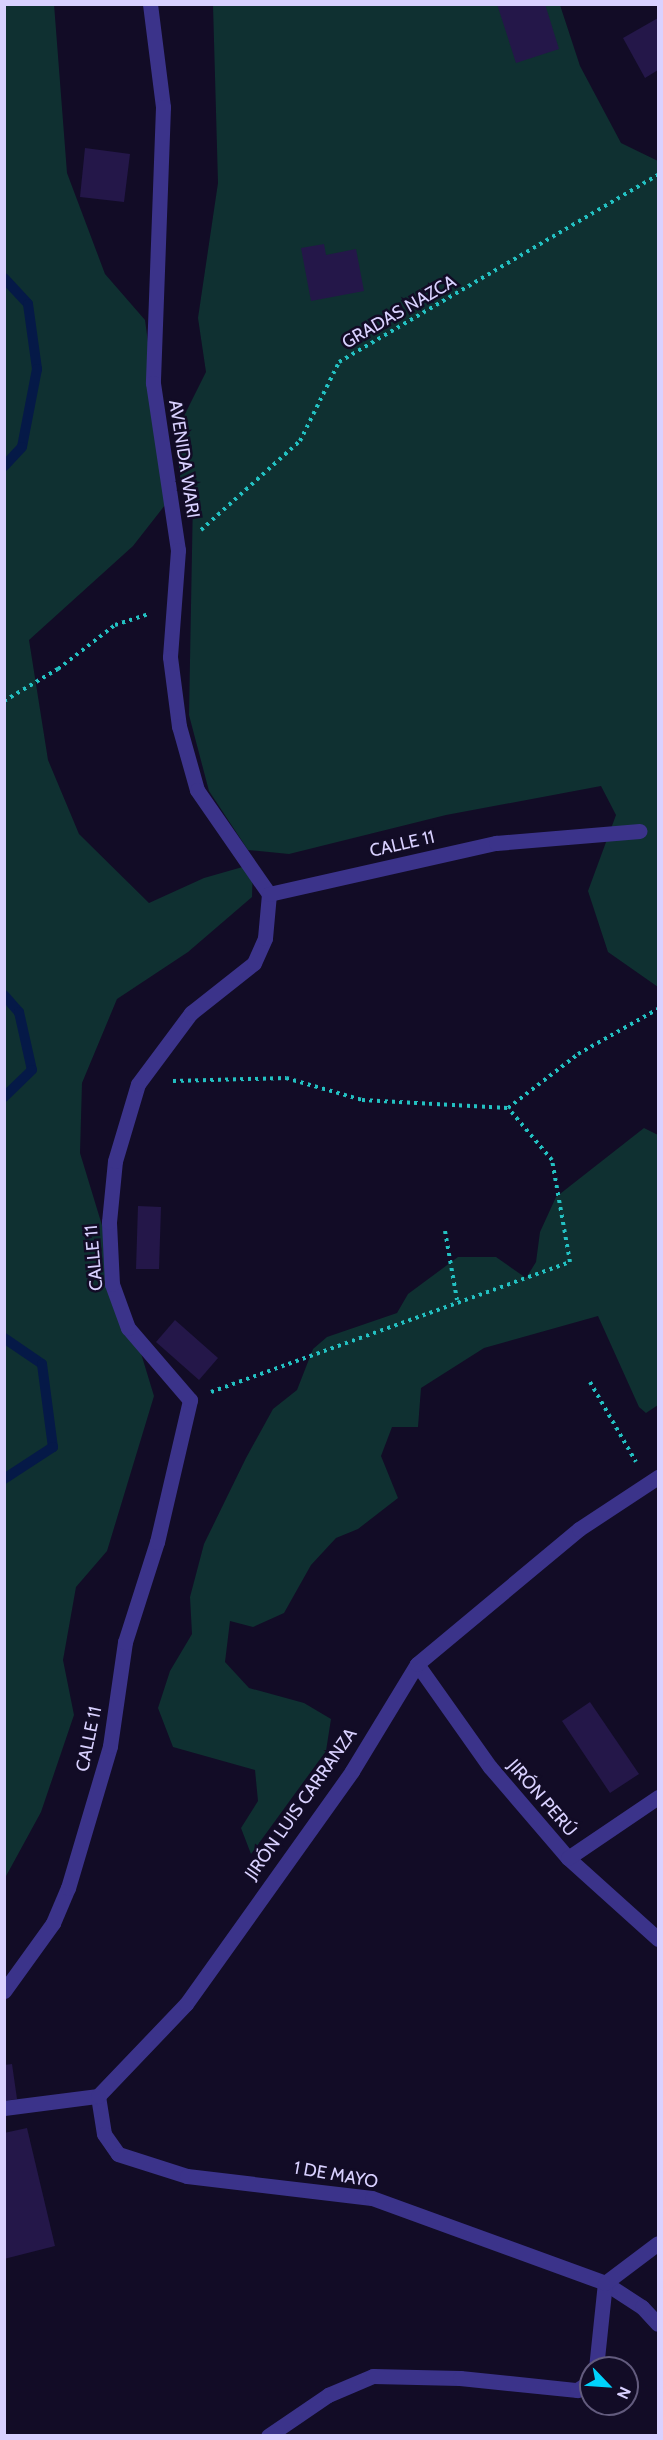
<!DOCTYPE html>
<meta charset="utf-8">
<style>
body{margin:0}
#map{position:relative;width:663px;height:2440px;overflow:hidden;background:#120c26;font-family:Cabin,sans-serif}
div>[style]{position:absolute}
.green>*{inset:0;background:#0f3031}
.stream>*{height:10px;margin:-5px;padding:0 5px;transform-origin:5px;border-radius:5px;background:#051947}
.building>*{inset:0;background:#241749}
.path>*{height:4px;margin-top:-2px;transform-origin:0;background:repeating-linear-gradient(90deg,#23c1c2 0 3px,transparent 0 7.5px)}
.minor>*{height:15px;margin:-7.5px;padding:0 7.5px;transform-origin:7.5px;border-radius:7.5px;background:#3b338a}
span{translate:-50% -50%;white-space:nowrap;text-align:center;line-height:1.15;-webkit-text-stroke:5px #120c26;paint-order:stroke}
.street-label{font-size:18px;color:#d9d1ff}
.frame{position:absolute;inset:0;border:6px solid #d9d1ff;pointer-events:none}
.north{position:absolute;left:579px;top:2356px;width:60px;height:60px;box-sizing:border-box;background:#120c26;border:2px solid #625b7d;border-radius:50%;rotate:115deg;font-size:16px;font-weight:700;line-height:24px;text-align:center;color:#d9d1ff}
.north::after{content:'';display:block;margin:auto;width:21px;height:27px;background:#00d3fc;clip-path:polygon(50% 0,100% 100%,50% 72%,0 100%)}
</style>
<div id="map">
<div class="green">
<i style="clip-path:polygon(54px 4px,67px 173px,105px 274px,145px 320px,164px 461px,176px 491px,133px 546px,29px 640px,48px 760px,79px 834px,149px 903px,204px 878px,253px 864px,252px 897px,188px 952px,117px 999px,82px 1083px,80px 1153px,154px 1396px,107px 1551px,76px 1587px,63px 1660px,74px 1715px,41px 1812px,5px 1878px,4px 5px)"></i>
<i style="clip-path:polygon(213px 5px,560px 5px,580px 66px,621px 143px,658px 161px,658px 987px,608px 952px,588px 891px,616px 815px,601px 786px,446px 815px,289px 854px,248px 850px,209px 791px,189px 715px,193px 497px,180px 477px,176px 432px,206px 372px,198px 318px,218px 183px)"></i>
<i style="clip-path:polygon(644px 1128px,658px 1135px,658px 1405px,646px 1413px,639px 1407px,598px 1316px,484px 1348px,421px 1388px,418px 1427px,392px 1427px,381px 1456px,398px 1498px,358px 1529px,336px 1538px,311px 1565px,284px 1613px,253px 1627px,230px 1621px,225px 1662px,249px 1688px,304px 1703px,331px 1719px,326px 1751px,251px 1854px,241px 1828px,258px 1801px,255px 1770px,173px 1747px,158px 1708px,170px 1671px,192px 1634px,190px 1597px,204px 1544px,246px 1458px,273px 1409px,297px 1390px,313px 1349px,327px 1337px,397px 1313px,408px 1294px,458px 1257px,496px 1257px,526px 1278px,536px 1262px,540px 1232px,556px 1197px)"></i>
</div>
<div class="stream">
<i style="left:4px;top:278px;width:35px;rotate:47deg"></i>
<i style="left:28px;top:304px;width:66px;rotate:82.1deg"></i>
<i style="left:37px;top:369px;width:79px;rotate:100.9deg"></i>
<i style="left:22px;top:447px;width:26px;rotate:133deg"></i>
<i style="left:4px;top:995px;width:23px;rotate:49deg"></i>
<i style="left:19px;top:1012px;width:59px;rotate:77.4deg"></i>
<i style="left:32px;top:1070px;width:39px;rotate:136deg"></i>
<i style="left:4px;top:1338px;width:46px;rotate:34.4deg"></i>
<i style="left:42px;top:1364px;width:84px;rotate:82.5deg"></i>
<i style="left:53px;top:1447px;width:59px;rotate:146.9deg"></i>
</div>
<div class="building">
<i style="clip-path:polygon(497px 4px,545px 4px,559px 49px,516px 63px)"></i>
<i style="clip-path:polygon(658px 18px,658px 70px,645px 78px,623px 38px)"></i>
<i style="clip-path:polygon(85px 148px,130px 154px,124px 202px,80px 197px)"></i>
<i style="clip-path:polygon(324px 244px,326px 255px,356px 249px,364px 291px,311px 301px,301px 248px)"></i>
<i style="clip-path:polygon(138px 1206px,161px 1207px,159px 1269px,136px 1269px)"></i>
<i style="clip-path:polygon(175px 1320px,218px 1358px,199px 1380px,156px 1342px)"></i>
<i style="clip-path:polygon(590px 1702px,639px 1774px,610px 1793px,562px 1721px)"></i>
<i style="clip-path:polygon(12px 2064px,17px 2099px,4px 2101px,4px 2065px)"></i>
<i style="clip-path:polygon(27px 2128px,55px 2246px,4px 2259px,4px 2133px)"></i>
</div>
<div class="path">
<i style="left:201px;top:530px;width:133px;rotate:-42deg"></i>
<i style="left:300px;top:441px;width:88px;rotate:-63.7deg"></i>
<i style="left:339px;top:362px;width:370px;rotate:-30.4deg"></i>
<i style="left:4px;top:701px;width:63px;rotate:-30.7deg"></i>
<i style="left:58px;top:669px;width:72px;rotate:-37.7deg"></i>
<i style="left:115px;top:625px;width:35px;rotate:-18deg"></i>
<i style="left:173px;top:1081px;width:113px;rotate:-1.5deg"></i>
<i style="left:286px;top:1078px;width:79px;rotate:16.1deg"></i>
<i style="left:362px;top:1100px;width:146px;rotate:3.1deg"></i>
<i style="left:445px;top:1231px;width:70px;rotate:80.1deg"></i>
<i style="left:590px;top:1382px;width:92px;rotate:60.1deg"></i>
<i style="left:211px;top:1392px;width:382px;rotate:-19.9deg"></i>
<i style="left:570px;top:1262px;width:104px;rotate:-100deg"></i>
<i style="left:552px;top:1160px;width:68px;rotate:-130.2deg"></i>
<i style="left:508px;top:1108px;width:88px;rotate:-37.6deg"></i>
<i style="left:578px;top:1054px;width:92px;rotate:-29.4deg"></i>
</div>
<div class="minor">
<i style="left:150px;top:4px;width:104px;rotate:82.8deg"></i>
<i style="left:163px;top:107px;width:276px;rotate:92.1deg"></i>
<i style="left:153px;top:383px;width:169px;rotate:81.5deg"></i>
<i style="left:178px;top:550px;width:107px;rotate:94.3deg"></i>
<i style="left:170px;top:657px;width:70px;rotate:82.6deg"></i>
<i style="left:179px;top:726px;width:66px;rotate:74.3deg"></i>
<i style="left:197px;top:790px;width:126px;rotate:55.3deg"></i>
<i style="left:417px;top:1664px;width:126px;rotate:54.7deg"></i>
<i style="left:490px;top:1767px;width:120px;rotate:49.4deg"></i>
<i style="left:568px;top:1858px;width:121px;rotate:42deg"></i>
<i style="left:568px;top:1858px;width:109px;rotate:-34.1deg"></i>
<i style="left:4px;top:1991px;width:84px;rotate:-54.2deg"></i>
<i style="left:53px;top:1923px;width:38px;rotate:-67deg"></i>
<i style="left:68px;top:1888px;width:148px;rotate:-73.5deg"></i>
<i style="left:110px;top:1746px;width:105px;rotate:-81.8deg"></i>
<i style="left:125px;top:1642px;width:105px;rotate:-72.3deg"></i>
<i style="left:157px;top:1542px;width:146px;rotate:-76.9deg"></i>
<i style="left:190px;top:1400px;width:95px;rotate:-130.7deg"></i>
<i style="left:128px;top:1328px;width:47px;rotate:-110deg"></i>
<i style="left:112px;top:1284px;width:62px;rotate:-92.8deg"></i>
<i style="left:109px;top:1222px;width:61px;rotate:-84.4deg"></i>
<i style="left:115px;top:1161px;width:80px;rotate:-73.4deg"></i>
<i style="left:138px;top:1084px;width:89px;rotate:-53.3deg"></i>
<i style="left:191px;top:1013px;width:80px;rotate:-38.4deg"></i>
<i style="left:254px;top:963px;width:27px;rotate:-66deg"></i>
<i style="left:265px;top:938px;width:44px;rotate:-84.8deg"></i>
<i style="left:269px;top:894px;width:233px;rotate:-12.7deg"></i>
<i style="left:496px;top:843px;width:144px;rotate:-4.8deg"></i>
<i style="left:98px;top:2096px;width:38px;rotate:81deg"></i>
<i style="left:104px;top:2134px;width:24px;rotate:55deg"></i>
<i style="left:118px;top:2154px;width:72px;rotate:17.7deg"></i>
<i style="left:187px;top:2176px;width:186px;rotate:6.8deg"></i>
<i style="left:372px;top:2198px;width:248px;rotate:20deg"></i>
<i style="left:605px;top:2283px;width:44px;rotate:33deg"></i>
<i style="left:642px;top:2307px;width:23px;rotate:47deg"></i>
<i style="left:4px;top:2108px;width:95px;rotate:-7.3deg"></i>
<i style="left:98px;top:2096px;width:127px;rotate:-46.3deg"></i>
<i style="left:186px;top:2004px;width:286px;rotate:-54.5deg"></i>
<i style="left:352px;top:1771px;width:125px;rotate:-58.7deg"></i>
<i style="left:417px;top:1664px;width:211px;rotate:-39.8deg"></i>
<i style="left:579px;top:1529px;width:95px;rotate:-33.4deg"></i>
<i style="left:596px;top:2368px;width:85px;rotate:-84deg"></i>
<i style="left:605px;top:2283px;width:66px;rotate:-37deg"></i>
<i style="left:268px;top:2436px;width:73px;rotate:-34.3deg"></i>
<i style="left:328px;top:2395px;width:49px;rotate:-22.9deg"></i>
<i style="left:373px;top:2376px;width:87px;rotate:1.3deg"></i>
<i style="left:460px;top:2378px;width:118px;rotate:5.9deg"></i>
<i style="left:577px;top:2390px;width:17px;rotate:-33deg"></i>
</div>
<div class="street-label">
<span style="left:399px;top:312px;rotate:-30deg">GRADAS NAZCA</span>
<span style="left:184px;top:459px;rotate:81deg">AVENIDA WARI</span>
<span style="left:402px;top:844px;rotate:-13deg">CALLE 11</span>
<span style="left:94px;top:1258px;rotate:-95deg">CALLE 11</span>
<span style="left:89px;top:1739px;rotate:-78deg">CALLE 11</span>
<span style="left:542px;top:1798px;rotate:49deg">JIRÓN PERÚ</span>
<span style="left:301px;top:1804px;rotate:-55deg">JIRÓN LUIS CARRANZA</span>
<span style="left:336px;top:2175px;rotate:10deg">1 DE MAYO</span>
</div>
<div class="frame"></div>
<div class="north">N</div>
</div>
